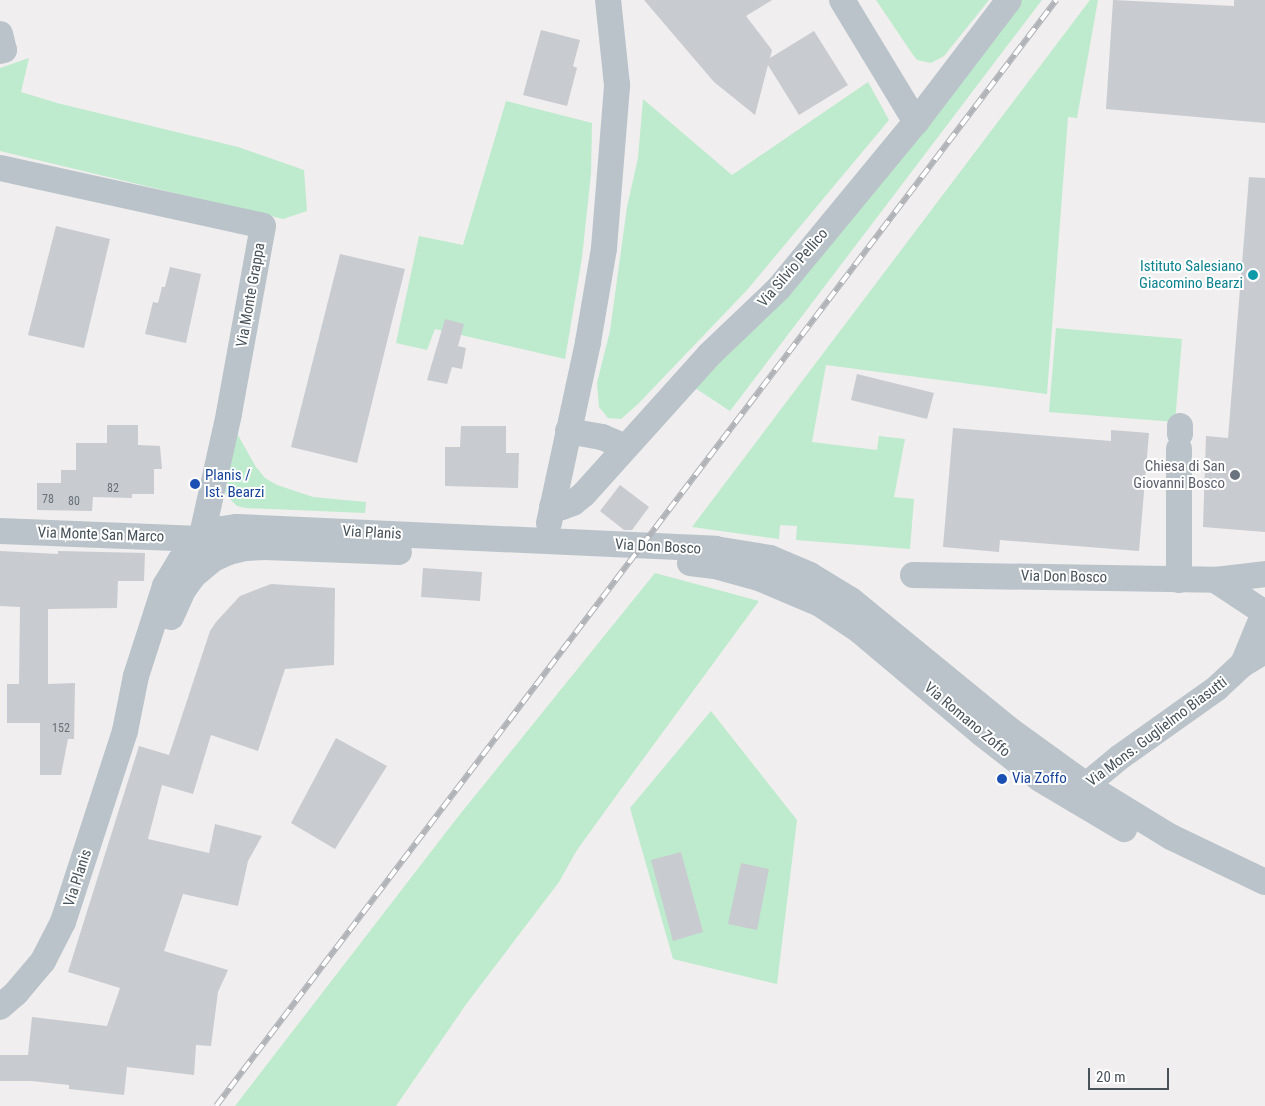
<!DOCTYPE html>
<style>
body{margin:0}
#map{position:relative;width:1265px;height:1106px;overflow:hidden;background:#f0eeee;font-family:"Roboto Condensed",sans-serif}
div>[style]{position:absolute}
.green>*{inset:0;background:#beebcd}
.building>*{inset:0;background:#c8cbd0}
.minor>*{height:26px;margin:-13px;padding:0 13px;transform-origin:13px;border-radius:13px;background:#bac3ca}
.rail>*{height:5.5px;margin-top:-2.75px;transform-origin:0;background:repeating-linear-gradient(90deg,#fff 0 11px,#b0b3b8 0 22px);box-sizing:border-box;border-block:1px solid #b0b3b8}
.dots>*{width:14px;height:14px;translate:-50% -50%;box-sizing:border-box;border:2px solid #fff;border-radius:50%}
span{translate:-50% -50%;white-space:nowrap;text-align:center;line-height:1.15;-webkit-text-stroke:4px #fff;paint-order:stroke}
.number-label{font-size:12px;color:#677078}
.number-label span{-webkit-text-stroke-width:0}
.culture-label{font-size:15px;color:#0d838f}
.right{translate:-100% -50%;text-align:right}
.street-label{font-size:15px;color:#47525a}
.worship-label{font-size:15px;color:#5b616d}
.transit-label{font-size:15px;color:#164399}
.left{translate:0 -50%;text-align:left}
.scale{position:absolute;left:1088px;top:1068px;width:81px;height:22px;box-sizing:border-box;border:2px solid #47525a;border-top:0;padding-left:6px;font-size:15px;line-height:18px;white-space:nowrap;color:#47525a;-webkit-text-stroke:4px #fff;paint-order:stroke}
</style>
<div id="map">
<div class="green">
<i style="clip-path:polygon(876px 0,989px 0,944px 56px,931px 63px,917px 60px,911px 52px)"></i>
<i style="clip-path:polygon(1017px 0,1042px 0,730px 411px,692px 386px)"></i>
<i style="clip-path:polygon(1090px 0,1098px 0,1077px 118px,1068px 117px,1047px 394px,826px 365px,812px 442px,877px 450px,879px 436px,905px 439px,894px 497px,914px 499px,910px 549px,796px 540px,797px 526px,780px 525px,779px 539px,692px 527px)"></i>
<i style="clip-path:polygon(29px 58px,21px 92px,57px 103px,238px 147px,304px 170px,307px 211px,283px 219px,0 151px,0 68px)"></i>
<i style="clip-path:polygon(868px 82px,889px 120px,747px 290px,638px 404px,621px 419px,608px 418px,599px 407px,597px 383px,610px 331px,627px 207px,638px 158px,643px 99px,732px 175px)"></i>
<i style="clip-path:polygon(506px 101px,592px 123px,591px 174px,582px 258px,565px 359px,435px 329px,427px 350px,396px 343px,419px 236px,463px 245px)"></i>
<i style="clip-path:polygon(1056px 328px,1182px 339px,1175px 422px,1049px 412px)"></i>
<i style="clip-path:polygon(235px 430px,256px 467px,265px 478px,277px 485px,313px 497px,366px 502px,365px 513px,246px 508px,237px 506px,226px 495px,224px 487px)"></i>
<i style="clip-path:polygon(655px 573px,759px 601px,616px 796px,577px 850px,559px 882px,467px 1003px,396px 1106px,235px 1106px,457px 818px)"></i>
<i style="clip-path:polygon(711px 711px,797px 820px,777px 984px,673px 959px,630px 808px)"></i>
</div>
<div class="building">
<i style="clip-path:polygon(644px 0,772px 0,746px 16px,772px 50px,770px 58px,814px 31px,848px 85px,799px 115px,768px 65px,755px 115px,714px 82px)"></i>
<i style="clip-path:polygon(1113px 0,1234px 6px,1234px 0,1265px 0,1265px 123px,1106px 109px)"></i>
<i style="clip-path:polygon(541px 30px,580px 40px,573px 66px,577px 68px,567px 106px,523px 95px)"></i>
<i style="clip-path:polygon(1249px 177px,1265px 178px,1265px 532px,1203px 527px,1206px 436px,1228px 438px)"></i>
<i style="clip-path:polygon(56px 226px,110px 239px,84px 348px,28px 335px)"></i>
<i style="clip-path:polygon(340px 254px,405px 269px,357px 463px,291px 447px)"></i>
<i style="clip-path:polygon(170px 267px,201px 274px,186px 343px,145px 334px,153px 302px,158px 303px,162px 287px,165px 287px)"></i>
<i style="clip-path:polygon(445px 319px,464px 324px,458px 346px,466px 348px,462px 369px,452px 367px,447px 384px,427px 380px)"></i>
<i style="clip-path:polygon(857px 374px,934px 393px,927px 419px,851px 400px)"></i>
<i style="clip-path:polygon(107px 425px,138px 425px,138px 445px,160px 446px,162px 469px,154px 469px,154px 494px,132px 494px,132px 498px,93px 497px,92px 511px,37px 510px,37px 483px,61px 483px,61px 470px,76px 470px,76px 443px,107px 443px)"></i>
<i style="clip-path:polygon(461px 426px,506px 426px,506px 453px,519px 453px,518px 488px,445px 486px,445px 447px,460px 447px)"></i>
<i style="clip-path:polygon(953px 428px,1111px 441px,1111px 430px,1149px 433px,1139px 551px,1000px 540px,999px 552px,943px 547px)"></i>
<i style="clip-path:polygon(620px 485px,649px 507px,632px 530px,624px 530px,600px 511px)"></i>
<i style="clip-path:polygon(0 551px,58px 554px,58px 551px,145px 553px,144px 581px,118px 581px,117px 608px,48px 609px,48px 684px,75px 683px,74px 739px,68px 739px,61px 775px,40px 775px,40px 723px,7px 723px,7px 684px,19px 684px,20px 607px,0 606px)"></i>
<i style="clip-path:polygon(423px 568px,482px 572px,480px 601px,421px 597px)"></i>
<i style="clip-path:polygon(271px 584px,335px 588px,334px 665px,285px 669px,258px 751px,211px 735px,193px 794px,162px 785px,148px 839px,209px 853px,215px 824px,262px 836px,248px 861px,238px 906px,183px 894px,164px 951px,228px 970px,218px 992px,211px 1046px,196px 1045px,194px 1075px,127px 1067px,124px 1095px,69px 1089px,69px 1085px,31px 1081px,0 1081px,0 1055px,28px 1055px,32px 1017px,107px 1026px,120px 988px,68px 972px,139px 746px,169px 755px,210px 631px,216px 622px,240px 596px)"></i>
<i style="clip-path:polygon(336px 738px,387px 766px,335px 849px,291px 823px)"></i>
<i style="clip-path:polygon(681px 852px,703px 932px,673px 941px,651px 860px)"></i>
<i style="clip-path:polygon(741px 863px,769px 869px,757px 930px,728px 924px)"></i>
</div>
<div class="minor">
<i style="left:842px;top:0;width:143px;rotate:58.8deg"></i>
<i style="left:0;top:34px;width:16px;rotate:76deg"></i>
<i style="left:4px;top:50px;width:4px;rotate:166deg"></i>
<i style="left:0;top:168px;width:269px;rotate:12.4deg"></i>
<i style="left:263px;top:226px;width:191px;rotate:100.3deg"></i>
<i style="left:229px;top:414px;width:128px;rotate:102.6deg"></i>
<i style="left:568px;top:431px;width:35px;rotate:10deg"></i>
<i style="left:602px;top:437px;width:25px;rotate:23deg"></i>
<i style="left:1180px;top:434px;width:8px;rotate:-90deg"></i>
<i style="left:552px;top:507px;width:10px"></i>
<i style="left:562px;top:507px;width:12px;rotate:-20deg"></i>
<i style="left:573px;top:503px;width:14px;rotate:-39deg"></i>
<i style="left:584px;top:494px;width:187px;rotate:-48deg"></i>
<i style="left:709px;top:355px;width:97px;rotate:-43.7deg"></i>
<i style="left:779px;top:288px;width:215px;rotate:-50.5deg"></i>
<i style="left:916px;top:122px;width:153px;rotate:-52.7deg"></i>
<i style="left:549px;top:523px;width:185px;rotate:-77.8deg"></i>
<i style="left:588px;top:342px;width:95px;rotate:-80.3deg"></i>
<i style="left:604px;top:248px;width:164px;rotate:-85.4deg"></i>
<i style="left:617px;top:85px;width:85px;rotate:-96deg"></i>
<i style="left:0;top:531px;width:201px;rotate:2.3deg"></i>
<i style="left:690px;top:563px;width:25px;rotate:7deg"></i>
<i style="left:715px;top:566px;width:46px;rotate:15.3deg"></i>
<i style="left:759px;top:578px;width:66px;rotate:23.1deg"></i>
<i style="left:820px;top:604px;width:48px;rotate:34deg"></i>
<i style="left:860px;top:631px;width:158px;rotate:40.1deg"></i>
<i style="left:981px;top:733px;width:75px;rotate:37.9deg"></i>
<i style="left:1040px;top:779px;width:98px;rotate:30.8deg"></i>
<i style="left:913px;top:575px;width:302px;rotate:0.9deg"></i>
<i style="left:1215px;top:580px;width:50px;rotate:-6.8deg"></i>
<i style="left:1179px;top:580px;width:131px;rotate:-90deg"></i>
<i style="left:1215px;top:580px;width:53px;rotate:33.4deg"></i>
<i style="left:171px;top:617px;width:30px;rotate:-66deg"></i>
<i style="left:183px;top:590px;width:17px;rotate:-54deg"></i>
<i style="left:193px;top:576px;width:26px;rotate:-40deg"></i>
<i style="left:213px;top:559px;width:17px;rotate:-24deg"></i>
<i style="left:229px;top:552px;width:16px;rotate:-14deg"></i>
<i style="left:245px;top:548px;width:20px;rotate:-3deg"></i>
<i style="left:265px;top:547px;width:134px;rotate:2.1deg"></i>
<i style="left:1243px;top:664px;width:50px;rotate:-67.6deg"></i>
<i style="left:1073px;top:796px;width:61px;rotate:-39.7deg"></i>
<i style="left:1120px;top:757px;width:119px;rotate:-35.4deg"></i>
<i style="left:1217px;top:688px;width:35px;rotate:-43deg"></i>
<i style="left:1243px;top:664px;width:26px;rotate:-31deg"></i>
<i style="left:0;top:1007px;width:21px;rotate:-41deg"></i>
<i style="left:16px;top:993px;width:42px;rotate:-49.8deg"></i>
<i style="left:43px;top:961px;width:44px;rotate:-62.9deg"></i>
<i style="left:63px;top:922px;width:201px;rotate:-72deg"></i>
<i style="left:125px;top:731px;width:56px;rotate:-78.7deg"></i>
<i style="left:136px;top:676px;width:95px;rotate:-72.1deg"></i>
<i style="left:165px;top:586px;width:29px;rotate:-59deg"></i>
<i style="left:180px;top:561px;width:30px;rotate:-46deg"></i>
<i style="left:201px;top:539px;width:23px;rotate:-25deg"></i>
<i style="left:222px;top:529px;width:15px;rotate:-8deg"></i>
<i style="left:237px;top:527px;width:479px;rotate:2.6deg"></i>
<i style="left:715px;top:549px;width:56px;rotate:9.3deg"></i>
<i style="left:770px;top:558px;width:43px;rotate:23deg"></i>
<i style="left:810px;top:575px;width:48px;rotate:31.4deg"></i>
<i style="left:851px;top:600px;width:205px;rotate:39.3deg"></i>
<i style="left:1010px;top:730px;width:94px;rotate:35.9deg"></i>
<i style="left:1086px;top:785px;width:100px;rotate:31.5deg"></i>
<i style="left:1171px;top:837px;width:104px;rotate:25.6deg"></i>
</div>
<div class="rail">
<i style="left:216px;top:1106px;width:1389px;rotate:-52.78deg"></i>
</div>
<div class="dots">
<i style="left:1253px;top:275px;background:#0f9aa8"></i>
<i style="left:1235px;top:475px;background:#6b7280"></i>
<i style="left:195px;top:484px;background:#1a4fb4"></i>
<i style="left:1002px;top:779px;background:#1a4fb4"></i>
</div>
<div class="number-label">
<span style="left:113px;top:489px">82</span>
<span style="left:48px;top:500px">78</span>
<span style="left:74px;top:502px">80</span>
<span style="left:61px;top:729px">152</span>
</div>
<div class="culture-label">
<span class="right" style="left:1243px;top:275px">Istituto Salesiano<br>Giacomino Bearzi</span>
</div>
<div class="street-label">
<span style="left:793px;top:268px;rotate:-49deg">Via Silvio Pellico</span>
<span style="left:251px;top:295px;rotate:-80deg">Via Monte Grappa</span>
<span style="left:372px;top:533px;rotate:3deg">Via Planis</span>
<span style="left:101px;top:535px;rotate:2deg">Via Monte San Marco</span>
<span style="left:658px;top:547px;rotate:3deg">Via Don Bosco</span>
<span style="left:1064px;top:577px;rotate:1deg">Via Don Bosco</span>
<span style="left:967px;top:720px;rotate:40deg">Via Romano Zoffo</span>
<span style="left:1157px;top:732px;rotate:-37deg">Via Mons. Guglielmo Biasutti</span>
<span style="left:78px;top:878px;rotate:-72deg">Via Planis</span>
</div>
<div class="worship-label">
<span class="right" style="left:1225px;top:475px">Chiesa di San<br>Giovanni Bosco</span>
</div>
<div class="transit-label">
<span class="left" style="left:205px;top:484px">Planis /<br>Ist. Bearzi</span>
<span class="left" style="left:1012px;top:779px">Via Zoffo</span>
</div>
<div class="scale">20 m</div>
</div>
